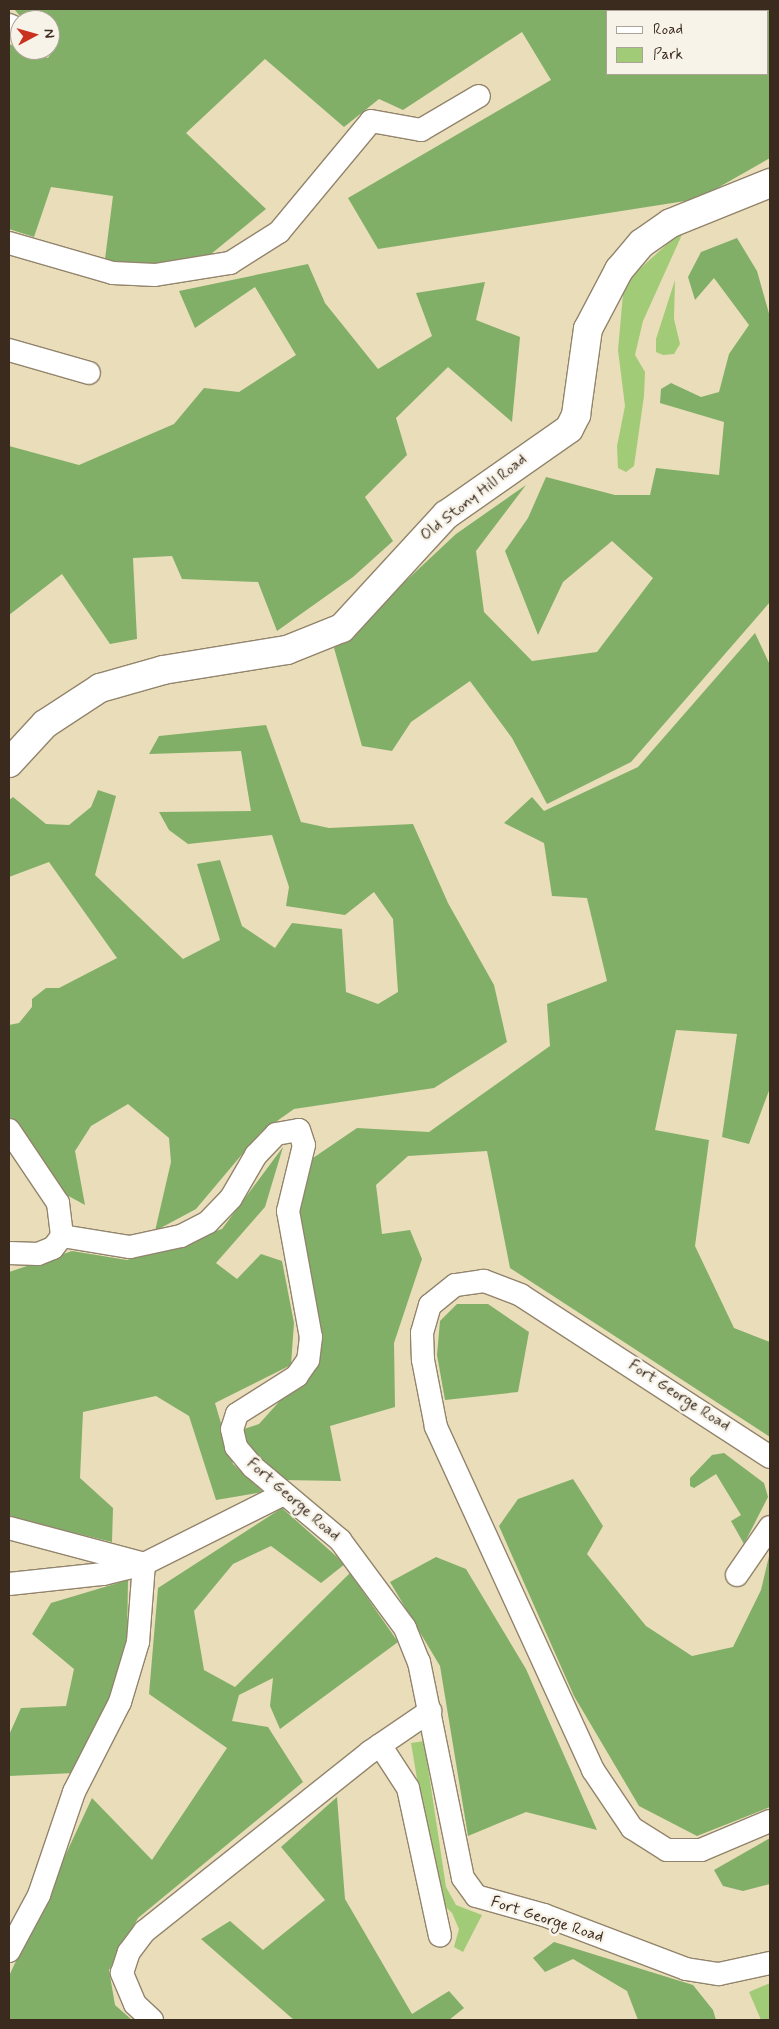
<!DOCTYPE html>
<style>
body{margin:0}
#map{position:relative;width:779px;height:2029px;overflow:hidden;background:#eaddba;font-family:Mynerve,sans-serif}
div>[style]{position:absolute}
.green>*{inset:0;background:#a2cb77}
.forest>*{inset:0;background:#81af68}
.roads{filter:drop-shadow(1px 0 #92846c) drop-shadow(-1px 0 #92846c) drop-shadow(0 1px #92846c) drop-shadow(0 -1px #92846c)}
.minor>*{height:22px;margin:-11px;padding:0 11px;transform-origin:11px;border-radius:11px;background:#fff}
.tertiary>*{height:28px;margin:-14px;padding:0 14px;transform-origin:14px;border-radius:14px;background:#fff}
span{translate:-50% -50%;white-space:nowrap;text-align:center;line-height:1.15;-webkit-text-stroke:5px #f7f3e8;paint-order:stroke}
.street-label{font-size:16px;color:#3b2a1e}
.frame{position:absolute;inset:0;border:10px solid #3b2a1e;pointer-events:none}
.legend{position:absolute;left:606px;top:10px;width:162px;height:65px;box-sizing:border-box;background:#f7f3e8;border:1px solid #aca397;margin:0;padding:6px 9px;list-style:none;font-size:15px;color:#3b2a1e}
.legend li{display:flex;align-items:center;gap:10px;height:25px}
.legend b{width:25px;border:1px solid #aca397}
.north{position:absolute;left:10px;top:10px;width:50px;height:50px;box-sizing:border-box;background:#f7f3e8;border:1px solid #aca397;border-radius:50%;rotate:84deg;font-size:14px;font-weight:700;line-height:20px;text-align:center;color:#3b2a1e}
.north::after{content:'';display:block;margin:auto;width:18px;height:22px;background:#c8321e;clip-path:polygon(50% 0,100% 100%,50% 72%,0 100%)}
</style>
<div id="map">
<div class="green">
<i style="clip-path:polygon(685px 228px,643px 321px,635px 355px,645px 372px,644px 396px,634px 466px,626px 472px,618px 468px,617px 446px,625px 406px,618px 350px,624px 283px)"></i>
<i style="clip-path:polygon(675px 280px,674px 319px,680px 344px,674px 354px,663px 355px,656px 352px,656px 339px)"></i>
<i style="clip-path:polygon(424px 1741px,446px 1887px,456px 1905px,482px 1915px,463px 1952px,454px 1947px,459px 1929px,452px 1913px,437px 1898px,411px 1743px)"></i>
<i style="clip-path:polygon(770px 1983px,770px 2020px,761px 2020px,749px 1992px)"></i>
</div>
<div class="forest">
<i style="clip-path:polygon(evenodd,14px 9px,770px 9px,770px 158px,698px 199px,378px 249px,348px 198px,551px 80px,522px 32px,403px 110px,379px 99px,344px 127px,265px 59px,186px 133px,266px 209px,200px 263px,138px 269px,105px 259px,113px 196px,51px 187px,34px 237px,9px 229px,9px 44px,48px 58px,58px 41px,51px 17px,20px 16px,14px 9px,608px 11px,768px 11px,768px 74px,608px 74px,608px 11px)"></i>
<i style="clip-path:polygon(737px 238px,757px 271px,770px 317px,770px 602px,631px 762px,547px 804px,512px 738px,470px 681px,411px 722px,392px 751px,362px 746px,334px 648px,456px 534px,526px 485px,476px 551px,484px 612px,532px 661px,597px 652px,653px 578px,612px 541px,563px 582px,538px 635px,505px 551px,528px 518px,546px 477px,615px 495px,650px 495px,656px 468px,719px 475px,724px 422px,660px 403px,661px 389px,671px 383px,701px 397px,719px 392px,729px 354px,749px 325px,714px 278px,695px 300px,688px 277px,701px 252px)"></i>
<i style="clip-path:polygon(308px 264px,325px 303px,378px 369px,432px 336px,416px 293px,485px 282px,476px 320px,520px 337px,512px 422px,448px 367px,396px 418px,407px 455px,365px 497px,393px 541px,353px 577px,277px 631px,258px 582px,182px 579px,172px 556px,133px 558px,137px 639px,110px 644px,62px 574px,9px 615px,9px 446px,79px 465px,174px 424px,204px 388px,239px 392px,296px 355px,255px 287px,195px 328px,179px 291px)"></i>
<i style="clip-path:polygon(755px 633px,770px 665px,770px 1088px,749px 1144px,722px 1137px,737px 1034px,676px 1030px,655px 1130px,709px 1140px,695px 1246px,734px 1328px,770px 1342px,770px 1437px,510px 1268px,487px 1151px,408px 1156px,376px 1185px,382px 1234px,410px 1230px,422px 1259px,394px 1343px,395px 1407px,330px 1426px,341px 1481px,283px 1480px,247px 1450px,238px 1431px,259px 1424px,315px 1362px,297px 1196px,313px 1158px,357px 1128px,429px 1132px,550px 1046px,547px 1004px,607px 981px,587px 898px,552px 896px,544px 843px,504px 823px,532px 797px,544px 811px,638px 767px)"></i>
<i style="clip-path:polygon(266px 725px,301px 822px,329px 828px,413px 824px,448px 903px,494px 985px,507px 1042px,434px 1088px,294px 1109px,260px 1133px,196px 1209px,155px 1231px,171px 1162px,169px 1138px,128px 1104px,91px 1126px,75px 1151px,85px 1205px,63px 1193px,9px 1116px,9px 1025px,19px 1023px,32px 1007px,32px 999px,46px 988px,59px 988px,117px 958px,49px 862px,9px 877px,9px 800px,13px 797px,46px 824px,69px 825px,91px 807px,98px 790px,116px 796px,95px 875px,183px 959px,220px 940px,197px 864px,220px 860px,242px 926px,275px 948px,292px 923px,342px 929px,346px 992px,378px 1004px,398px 992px,393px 919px,374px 892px,345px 915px,286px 906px,289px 887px,272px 835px,188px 844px,169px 830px,159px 812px,251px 811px,241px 751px,149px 754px,159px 736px)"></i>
<i style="clip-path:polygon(283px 1147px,265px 1207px,216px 1263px,237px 1279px,261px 1254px,282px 1261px,294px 1323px,291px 1365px,215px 1403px,233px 1464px,263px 1492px,216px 1500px,189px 1416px,156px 1396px,83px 1412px,80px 1478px,113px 1508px,112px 1542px,9px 1517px,9px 1272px,72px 1251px,127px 1260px,222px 1229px)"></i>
<i style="clip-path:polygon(457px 1304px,488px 1304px,529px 1332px,518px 1392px,445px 1400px,437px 1355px,440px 1321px)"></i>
<i style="clip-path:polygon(724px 1453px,764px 1483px,768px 1497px,744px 1544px,731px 1521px,741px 1515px,716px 1474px,694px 1488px,690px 1486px,690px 1478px,712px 1455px)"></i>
<i style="clip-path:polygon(573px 1479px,603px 1526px,587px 1554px,646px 1626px,692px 1656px,733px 1647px,761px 1590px,770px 1552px,770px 1807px,697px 1836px,639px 1806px,574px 1696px,499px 1526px,518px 1499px)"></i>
<i style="clip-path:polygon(282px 1508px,345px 1564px,321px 1583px,271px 1546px,233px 1564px,194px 1611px,204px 1670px,235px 1687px,350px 1573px,398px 1642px,280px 1729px,270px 1706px,273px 1678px,239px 1695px,232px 1721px,268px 1727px,303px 1782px,138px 1918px,109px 1970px,115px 2005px,132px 2020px,9px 2020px,9px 1976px,92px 1798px,152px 1860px,227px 1748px,149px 1694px,158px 1588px)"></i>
<i style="clip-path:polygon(436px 1557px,466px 1569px,526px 1669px,597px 1830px,526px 1812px,468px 1836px,440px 1666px,390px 1582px)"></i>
<i style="clip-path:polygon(128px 1580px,127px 1641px,111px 1701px,74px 1773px,9px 1776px,9px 1735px,21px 1708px,66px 1706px,74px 1669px,32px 1634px,51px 1603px)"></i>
<i style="clip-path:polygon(337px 1797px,345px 1899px,412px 2014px,449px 1991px,464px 2008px,449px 2020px,294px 2020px,201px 1939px,230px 1921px,263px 1950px,325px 1900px,281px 1847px)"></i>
<i style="clip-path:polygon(770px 1838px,770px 1884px,743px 1891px,723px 1886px,714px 1870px)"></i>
<i style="clip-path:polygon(554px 1942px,693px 1985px,713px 2010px,716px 2020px,638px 2020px,627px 1991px,573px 1959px,545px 1972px,533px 1958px)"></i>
</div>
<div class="roads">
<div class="minor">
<i style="left:9px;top:25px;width:12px;rotate:24deg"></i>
<i style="left:9px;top:243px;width:108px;rotate:16.1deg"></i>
<i style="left:113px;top:273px;width:42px;rotate:2.7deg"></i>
<i style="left:155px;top:275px;width:76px;rotate:-9.1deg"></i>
<i style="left:230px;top:263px;width:58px;rotate:-32.3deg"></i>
<i style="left:279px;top:232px;width:144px;rotate:-50.3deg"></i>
<i style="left:371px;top:121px;width:51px;rotate:10.2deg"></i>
<i style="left:421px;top:130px;width:67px;rotate:-30.4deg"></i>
<i style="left:9px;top:350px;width:83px;rotate:16deg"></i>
<i style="left:9px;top:1130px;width:88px;rotate:56.1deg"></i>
<i style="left:58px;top:1203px;width:33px;rotate:83deg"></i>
<i style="left:62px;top:1236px;width:69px;rotate:9.2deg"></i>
<i style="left:130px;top:1247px;width:52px;rotate:-12.2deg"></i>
<i style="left:181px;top:1236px;width:30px;rotate:-27deg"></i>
<i style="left:208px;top:1222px;width:33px;rotate:-46deg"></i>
<i style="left:231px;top:1198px;width:50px;rotate:-59.8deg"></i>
<i style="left:256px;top:1155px;width:29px;rotate:-46deg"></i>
<i style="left:276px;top:1134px;width:23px;rotate:-10deg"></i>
<i style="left:299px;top:1130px;width:16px;rotate:72deg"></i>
<i style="left:304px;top:1145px;width:68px;rotate:103.6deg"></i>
<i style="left:288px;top:1211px;width:128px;rotate:79.7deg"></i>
<i style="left:311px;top:1337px;width:23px;rotate:97deg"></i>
<i style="left:308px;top:1360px;width:19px;rotate:125deg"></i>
<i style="left:297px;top:1376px;width:71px;rotate:147.7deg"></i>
<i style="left:237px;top:1414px;width:16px;rotate:108deg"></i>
<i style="left:232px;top:1429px;width:18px;rotate:77deg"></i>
<i style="left:236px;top:1447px;width:26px;rotate:50deg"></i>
<i style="left:253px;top:1467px;width:114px;rotate:40deg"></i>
<i style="left:340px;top:1540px;width:109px;rotate:53.5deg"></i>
<i style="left:405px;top:1628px;width:37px;rotate:68deg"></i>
<i style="left:419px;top:1662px;width:220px;rotate:78.5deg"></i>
<i style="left:463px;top:1878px;width:22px;rotate:54deg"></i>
<i style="left:476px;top:1896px;width:71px;rotate:15.6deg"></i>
<i style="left:544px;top:1915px;width:152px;rotate:20.8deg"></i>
<i style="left:686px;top:1969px;width:33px;rotate:9deg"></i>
<i style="left:719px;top:1974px;width:52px;rotate:-12.2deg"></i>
<i style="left:9px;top:1253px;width:29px;rotate:2deg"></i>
<i style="left:38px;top:1254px;width:16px;rotate:-22deg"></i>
<i style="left:53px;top:1248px;width:15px;rotate:-53deg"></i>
<i style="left:770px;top:1457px;width:297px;rotate:-147deg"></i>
<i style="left:521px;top:1295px;width:40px;rotate:-159deg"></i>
<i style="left:484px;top:1281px;width:29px;rotate:172deg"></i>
<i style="left:455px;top:1285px;width:32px;rotate:141deg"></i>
<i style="left:430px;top:1305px;width:29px;rotate:106deg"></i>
<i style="left:422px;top:1333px;width:27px;rotate:88deg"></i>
<i style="left:423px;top:1360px;width:68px;rotate:79deg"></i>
<i style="left:436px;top:1427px;width:377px;rotate:65.4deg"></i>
<i style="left:593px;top:1770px;width:70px;rotate:56.1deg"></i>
<i style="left:632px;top:1828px;width:41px;rotate:32.2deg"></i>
<i style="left:667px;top:1850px;width:34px"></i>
<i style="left:701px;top:1850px;width:75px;rotate:-22.8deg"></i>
<i style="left:9px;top:1528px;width:140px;rotate:14.9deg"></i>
<i style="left:737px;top:1575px;width:58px;rotate:-55.5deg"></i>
<i style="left:9px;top:1584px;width:95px;rotate:-6.1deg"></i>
<i style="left:103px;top:1574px;width:42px;rotate:-13.7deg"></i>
<i style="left:144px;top:1564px;width:157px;rotate:-26.6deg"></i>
<i style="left:380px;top:1745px;width:51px;rotate:56.9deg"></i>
<i style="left:408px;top:1788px;width:151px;rotate:77.8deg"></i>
<i style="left:9px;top:1951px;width:64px;rotate:-61.8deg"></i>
<i style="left:39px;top:1895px;width:109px;rotate:-71.2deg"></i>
<i style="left:74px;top:1792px;width:101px;rotate:-62.9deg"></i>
<i style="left:120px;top:1702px;width:63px;rotate:-73.3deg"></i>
<i style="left:138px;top:1642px;width:78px;rotate:-85.6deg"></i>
<i style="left:152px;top:2020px;width:23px;rotate:-137deg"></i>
<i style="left:135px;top:2004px;width:34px;rotate:-113deg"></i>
<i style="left:122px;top:1973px;width:22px;rotate:-72deg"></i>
<i style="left:129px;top:1952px;width:26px;rotate:-53deg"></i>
<i style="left:145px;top:1931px;width:288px;rotate:-38.5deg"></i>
<i style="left:370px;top:1752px;width:73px;rotate:-34.3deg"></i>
</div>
<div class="tertiary">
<i style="left:9px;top:763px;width:53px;rotate:-47.3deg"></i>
<i style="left:45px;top:724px;width:66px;rotate:-33.2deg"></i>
<i style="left:100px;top:688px;width:66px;rotate:-15.9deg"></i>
<i style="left:163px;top:670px;width:126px;rotate:-9.2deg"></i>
<i style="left:287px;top:650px;width:59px;rotate:-21.8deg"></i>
<i style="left:342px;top:628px;width:154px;rotate:-47.4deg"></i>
<i style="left:446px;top:515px;width:150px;rotate:-35deg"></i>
<i style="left:569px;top:429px;width:16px;rotate:-63deg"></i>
<i style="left:576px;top:415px;width:87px;rotate:-82.1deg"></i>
<i style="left:588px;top:329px;width:67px;rotate:-62.3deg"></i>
<i style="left:619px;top:270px;width:35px;rotate:-50deg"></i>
<i style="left:642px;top:243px;width:35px;rotate:-35deg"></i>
<i style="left:671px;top:223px;width:107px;rotate:-22deg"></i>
</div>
</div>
<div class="street-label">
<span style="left:474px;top:498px;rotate:-38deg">Old Stony Hill Road</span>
<span style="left:679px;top:1396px;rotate:33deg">Fort George Road</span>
<span style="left:293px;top:1500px;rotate:41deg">Fort George Road</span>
<span style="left:547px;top:1920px;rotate:18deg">Fort George Road</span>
</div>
<div class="frame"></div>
<ul class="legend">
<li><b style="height:6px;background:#fff"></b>Road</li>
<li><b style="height:14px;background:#a2cb77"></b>Park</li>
</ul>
<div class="north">N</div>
</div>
